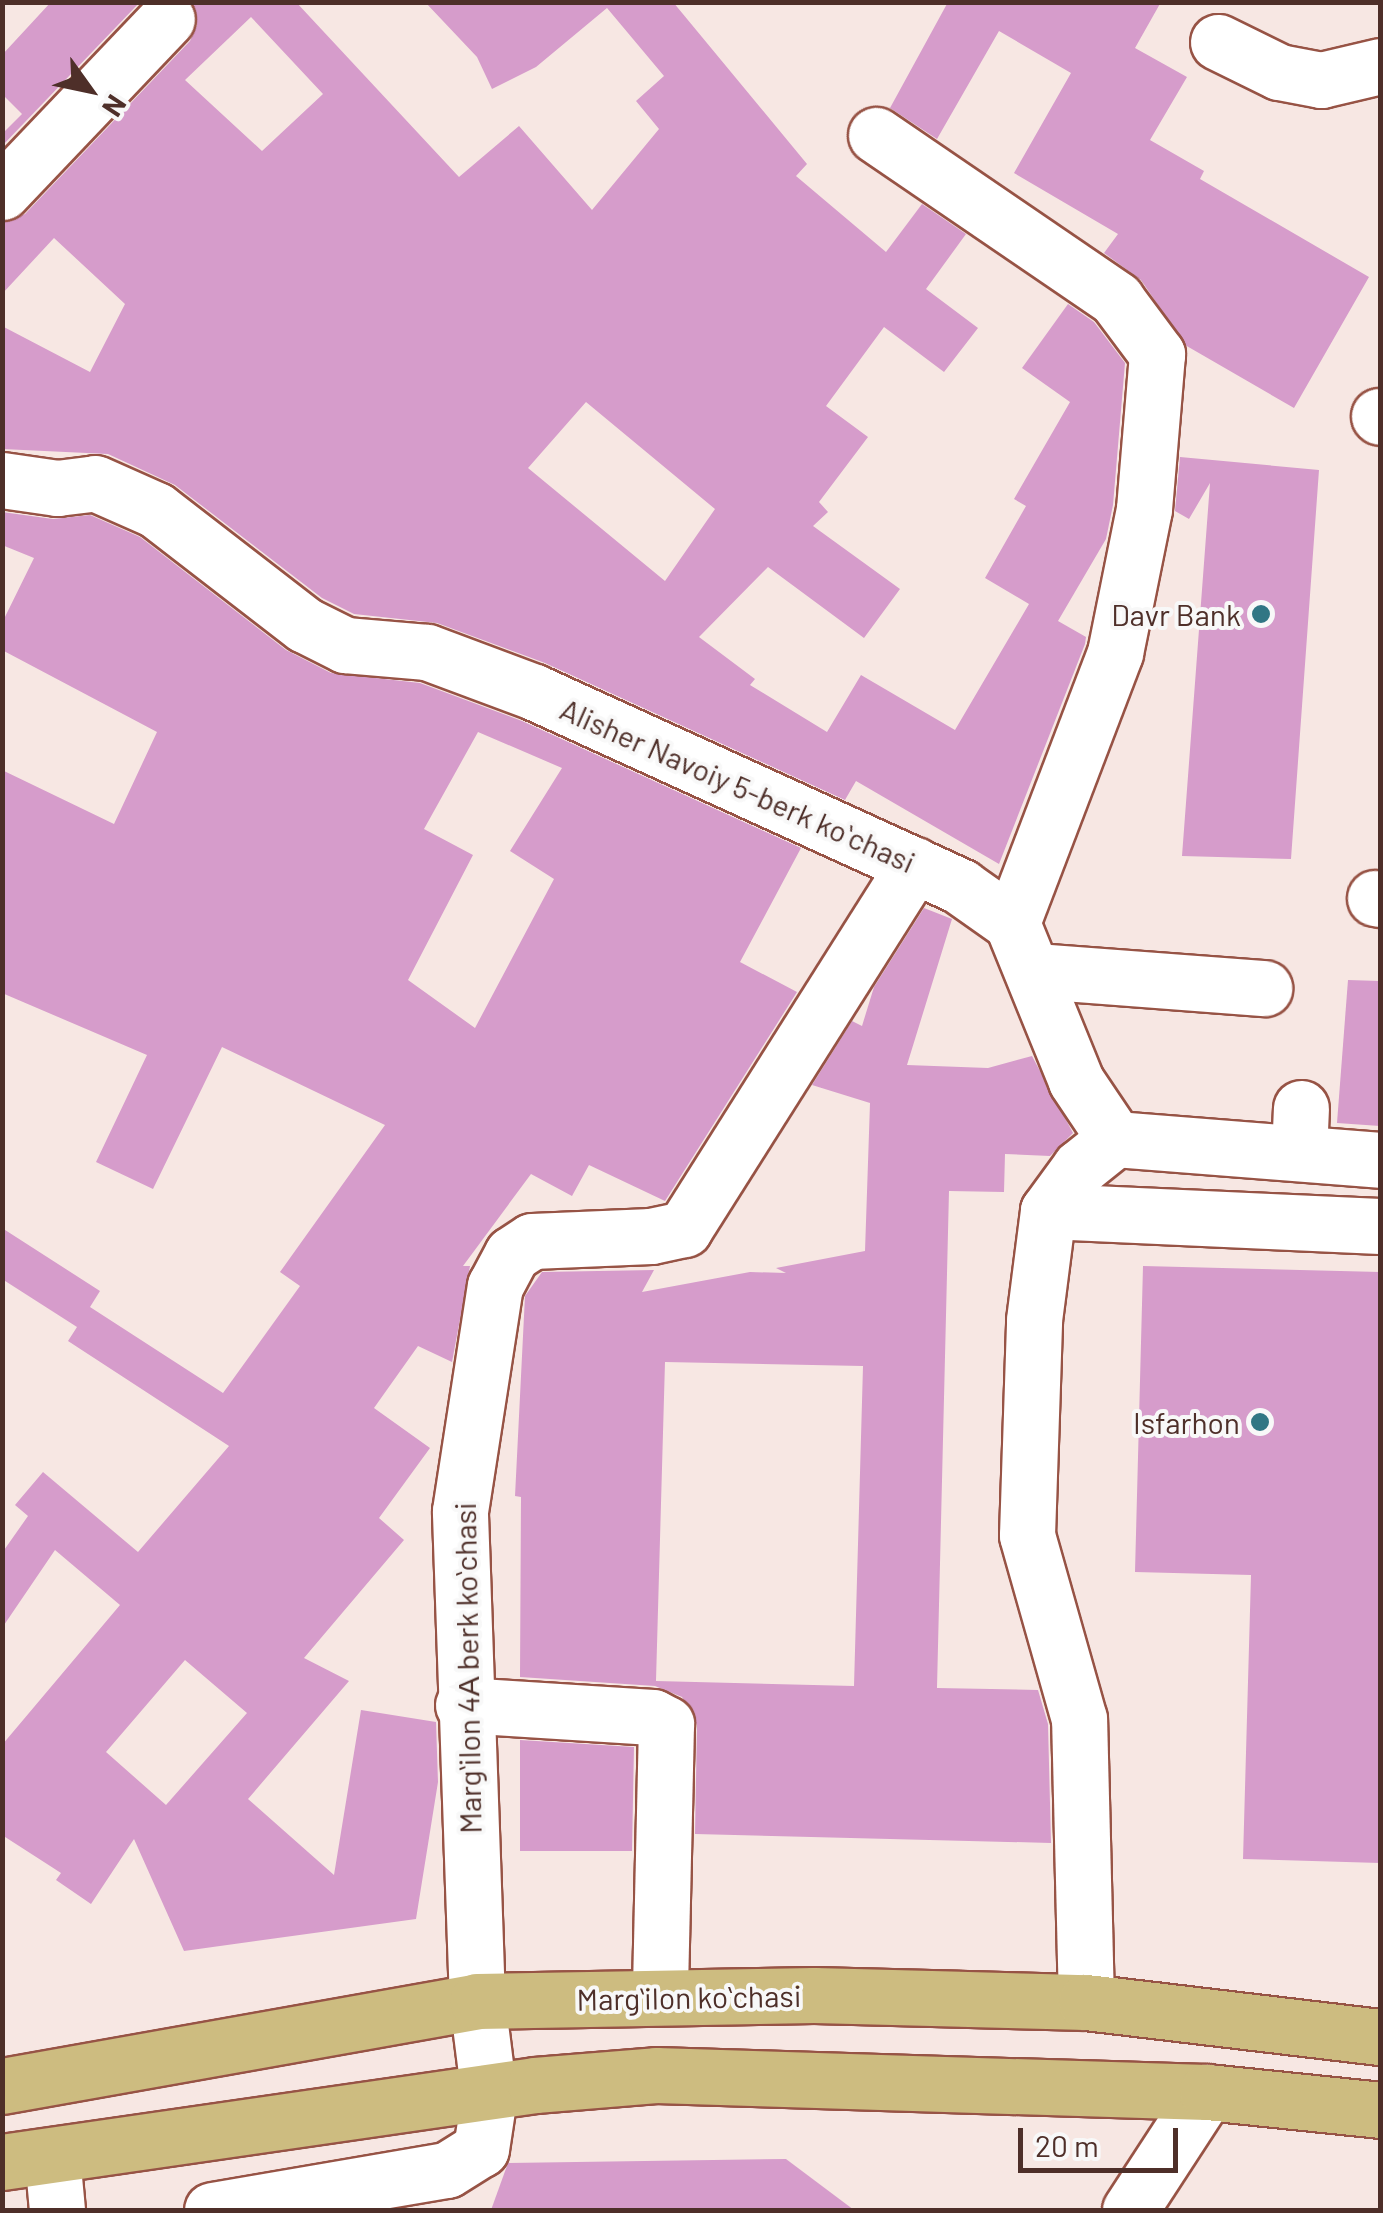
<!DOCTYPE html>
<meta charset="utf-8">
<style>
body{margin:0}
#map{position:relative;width:1383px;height:2213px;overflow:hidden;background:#f7e7e3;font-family:Barlow,sans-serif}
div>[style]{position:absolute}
.building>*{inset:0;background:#d69ccb}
.roads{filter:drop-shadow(2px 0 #975345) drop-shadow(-2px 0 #975345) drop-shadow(0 2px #975345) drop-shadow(0 -2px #975345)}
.minor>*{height:55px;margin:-27.5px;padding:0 27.5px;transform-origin:27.5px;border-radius:27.5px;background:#fff}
.major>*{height:55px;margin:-27.5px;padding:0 27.5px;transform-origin:27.5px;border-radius:27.5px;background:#cdbc80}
.dots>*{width:28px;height:28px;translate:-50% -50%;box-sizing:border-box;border:5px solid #f8f8f8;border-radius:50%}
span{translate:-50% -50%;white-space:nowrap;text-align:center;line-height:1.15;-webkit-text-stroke:8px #f8f8f8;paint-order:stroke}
.poi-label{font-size:30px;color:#4e2f29}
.right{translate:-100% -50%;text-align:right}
.street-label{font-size:30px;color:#4e2f29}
.frame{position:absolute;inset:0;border:5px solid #4e2f29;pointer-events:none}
.north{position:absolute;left:40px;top:40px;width:100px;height:100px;-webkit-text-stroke:8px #f8f8f8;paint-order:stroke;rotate:123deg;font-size:28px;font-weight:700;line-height:40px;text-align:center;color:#4e2f29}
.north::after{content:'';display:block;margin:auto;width:35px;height:45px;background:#4e2f29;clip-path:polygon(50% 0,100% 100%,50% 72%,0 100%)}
.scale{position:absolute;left:1018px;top:2128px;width:160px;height:45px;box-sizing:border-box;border:5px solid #4e2f29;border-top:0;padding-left:12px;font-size:30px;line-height:35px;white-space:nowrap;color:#4e2f29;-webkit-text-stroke:8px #f8f8f8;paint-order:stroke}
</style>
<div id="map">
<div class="building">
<i style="clip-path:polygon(51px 2px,140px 2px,2px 146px,2px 134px,22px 114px,2px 94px,2px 55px)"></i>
<i style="clip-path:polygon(evenodd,192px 2px,296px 2px,459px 177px,519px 126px,592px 210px,659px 129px,636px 101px,664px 76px,607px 8px,536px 67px,492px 89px,477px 57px,425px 2px,673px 2px,807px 164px,796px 176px,886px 252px,922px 204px,966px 234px,926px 289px,978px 328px,944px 372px,884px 327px,826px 406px,868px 437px,819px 502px,828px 512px,813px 526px,900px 589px,864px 638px,768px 567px,699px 637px,755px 679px,750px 685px,827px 732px,861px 675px,955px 730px,1029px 604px,985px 578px,1026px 506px,1014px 499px,1070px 402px,1022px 368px,1068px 304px,1094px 322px,1125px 363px,1113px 505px,1106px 539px,1058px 621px,1086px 637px,1085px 644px,999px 864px,856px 781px,845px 800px,545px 663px,437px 623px,354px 614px,322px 598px,175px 485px,108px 454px,2px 449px,2px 326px,90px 372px,125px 304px,54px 238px,2px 294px,2px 222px,25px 214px,190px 41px,197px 25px,192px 2px,251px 17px,323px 94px,262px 151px,185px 80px,251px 17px,192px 2px,586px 402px,715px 509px,665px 581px,528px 468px,586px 402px)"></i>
<i style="clip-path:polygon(948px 2px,1161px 2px,1135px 48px,1187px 77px,1150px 140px,1204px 171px,1200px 179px,1369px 277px,1294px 408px,1185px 345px,1141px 280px,1104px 253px,1118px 234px,1014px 173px,1071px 73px,999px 31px,937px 139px,890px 108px)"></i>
<i style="clip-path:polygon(1180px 457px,1319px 470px,1291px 859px,1182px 856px,1210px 483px,1189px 519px,1175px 511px)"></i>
<i style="clip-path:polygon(evenodd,2px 512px,53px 519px,90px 515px,140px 537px,286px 650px,331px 673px,420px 683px,522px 721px,801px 848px,740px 962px,797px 992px,665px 1201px,589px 1165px,572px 1196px,531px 1174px,463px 1266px,470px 1266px,452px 1362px,418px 1346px,374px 1408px,430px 1448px,379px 1518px,404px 1540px,304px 1658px,349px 1681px,248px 1799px,334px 1875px,361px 1710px,436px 1722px,438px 1782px,416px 1919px,184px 1951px,134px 1839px,91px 1904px,56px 1880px,61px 1873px,2px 1835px,2px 1745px,120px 1605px,55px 1550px,2px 1628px,2px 1553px,28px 1516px,15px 1505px,43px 1472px,138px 1552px,229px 1446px,68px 1341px,77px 1327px,2px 1279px,2px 1228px,100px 1291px,90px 1307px,223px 1393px,300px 1286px,280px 1272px,385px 1125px,222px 1047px,153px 1189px,96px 1162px,147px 1055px,2px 993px,2px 770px,114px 824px,157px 732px,2px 650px,2px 623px,34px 558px,2px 545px,2px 512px,478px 732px,562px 768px,510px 851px,554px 879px,475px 1028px,408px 980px,473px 855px,424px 829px,478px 732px,2px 512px,185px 1660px,247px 1713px,166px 1805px,106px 1752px,185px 1660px)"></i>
<i style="clip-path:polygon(evenodd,924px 908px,952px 919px,907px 1065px,988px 1068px,1032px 1056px,1073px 1133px,1050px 1156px,1005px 1154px,1004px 1192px,949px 1191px,937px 1688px,1038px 1690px,1048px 1724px,1051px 1843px,695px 1834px,697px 1725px,682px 1697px,655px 1686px,520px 1677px,521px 1497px,515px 1496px,525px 1296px,542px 1272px,654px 1270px,642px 1292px,750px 1272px,786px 1273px,776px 1268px,865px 1251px,870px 1103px,812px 1085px,852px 1021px,862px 1026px,874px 987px,924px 908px,665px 1362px,863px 1366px,854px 1686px,656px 1681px,665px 1362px)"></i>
<i style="clip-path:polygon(1348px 980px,1380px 981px,1380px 1126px,1337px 1123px)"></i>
<i style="clip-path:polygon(1143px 1266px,1380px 1272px,1380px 1863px,1243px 1859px,1251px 1575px,1135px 1572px)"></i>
<i style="clip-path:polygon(520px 1740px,634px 1747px,632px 1851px,520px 1851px)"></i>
<i style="clip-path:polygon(786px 2159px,854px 2210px,491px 2210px,508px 2163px)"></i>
</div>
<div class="roads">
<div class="minor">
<i style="left:1218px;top:42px;width:68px;rotate:26.2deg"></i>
<i style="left:1279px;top:72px;width:43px;rotate:10.8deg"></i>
<i style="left:1321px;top:80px;width:61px;rotate:-13.3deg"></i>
<i style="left:876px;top:135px;width:291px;rotate:34.3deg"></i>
<i style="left:1116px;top:299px;width:69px;rotate:53.3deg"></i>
<i style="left:1157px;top:354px;width:156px;rotate:94.8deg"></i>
<i style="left:1144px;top:509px;width:147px;rotate:101.4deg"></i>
<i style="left:1115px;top:653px;width:289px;rotate:110.9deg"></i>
<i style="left:2px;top:192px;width:239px;rotate:-46.4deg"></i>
<i style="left:1379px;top:416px;width:1px;rotate:45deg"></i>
<i style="left:2px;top:480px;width:56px;rotate:8.3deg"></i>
<i style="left:57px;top:488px;width:38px;rotate:-7deg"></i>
<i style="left:95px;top:483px;width:67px;rotate:23.9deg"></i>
<i style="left:156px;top:510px;width:188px;rotate:37.7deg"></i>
<i style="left:305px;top:625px;width:45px;rotate:26.6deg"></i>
<i style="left:345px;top:645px;width:82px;rotate:4.9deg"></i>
<i style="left:427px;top:652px;width:114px;rotate:20.5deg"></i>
<i style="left:534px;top:692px;width:469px;rotate:24.5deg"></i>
<i style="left:961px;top:887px;width:62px;rotate:35.2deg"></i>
<i style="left:1012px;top:923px;width:170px;rotate:67.9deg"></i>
<i style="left:1076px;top:1081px;width:70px;rotate:56.1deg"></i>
<i style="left:1115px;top:1139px;width:266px;rotate:4.5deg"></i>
<i style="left:1375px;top:898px;width:5px;rotate:11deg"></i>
<i style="left:1036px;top:971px;width:229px;rotate:4.3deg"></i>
<i style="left:1299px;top:1153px;width:45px;rotate:-87.5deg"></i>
<i style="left:1048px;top:1211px;width:332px;rotate:2.6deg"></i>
<i style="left:463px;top:1705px;width:190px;rotate:3.6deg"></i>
<i style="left:653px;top:1717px;width:15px;rotate:28deg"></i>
<i style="left:666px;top:1724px;width:273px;rotate:91.3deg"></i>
<i style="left:1086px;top:2002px;width:283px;rotate:-91.4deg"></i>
<i style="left:1079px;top:1719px;width:191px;rotate:-105.8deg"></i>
<i style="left:1027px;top:1535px;width:215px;rotate:-88.1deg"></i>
<i style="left:1034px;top:1320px;width:110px;rotate:-82.7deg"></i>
<i style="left:1048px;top:1211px;width:54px;rotate:-54deg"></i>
<i style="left:1080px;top:1167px;width:45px;rotate:-38.7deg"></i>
<i style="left:52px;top:2156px;width:54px;rotate:84.7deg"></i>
<i style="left:212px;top:2210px;width:238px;rotate:-9.7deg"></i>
<i style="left:447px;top:2170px;width:40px;rotate:-32deg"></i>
<i style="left:481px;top:2149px;width:54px;rotate:-81.4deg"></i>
<i style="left:489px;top:2096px;width:96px;rotate:-97.2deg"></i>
<i style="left:477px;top:2001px;width:490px;rotate:-92deg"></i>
<i style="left:460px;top:1511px;width:228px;rotate:-81.2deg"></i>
<i style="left:495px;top:1286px;width:36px;rotate:-62deg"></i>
<i style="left:512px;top:1254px;width:24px;rotate:-33deg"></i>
<i style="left:532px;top:1241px;width:119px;rotate:-2.4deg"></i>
<i style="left:651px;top:1236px;width:34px;rotate:-12deg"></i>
<i style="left:684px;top:1229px;width:431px;rotate:-57.7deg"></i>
<i style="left:1130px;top:2210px;width:141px;rotate:-56.9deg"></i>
</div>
<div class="major">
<i style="left:2px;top:2086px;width:483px;rotate:-10.1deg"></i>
<i style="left:477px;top:2001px;width:337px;rotate:-1deg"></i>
<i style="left:814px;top:1995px;width:272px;rotate:1.5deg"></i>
<i style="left:1086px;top:2002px;width:296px;rotate:6.8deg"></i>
<i style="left:2px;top:2162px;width:539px;rotate:-8.22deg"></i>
<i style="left:535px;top:2085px;width:121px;rotate:-4.7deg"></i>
<i style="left:656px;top:2075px;width:551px;rotate:1.77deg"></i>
<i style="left:1207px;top:2092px;width:174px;rotate:5.9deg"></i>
</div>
</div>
<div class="dots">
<i style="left:1261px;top:614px;background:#317684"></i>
<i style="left:1260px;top:1422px;background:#317684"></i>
</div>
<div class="poi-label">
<span class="right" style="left:1241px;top:614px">Davr Bank</span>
<span class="right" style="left:1240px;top:1422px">Isfarhon</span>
</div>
<div class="street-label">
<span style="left:738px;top:785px;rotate:24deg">Alisher Navoiy 5-berk koʻchasi</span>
<span style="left:467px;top:1668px;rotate:-91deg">Margʻilon 4А berk koʻchasi</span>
<span style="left:689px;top:1997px;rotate:-1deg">Margʻilon koʻchasi</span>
</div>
<div class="frame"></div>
<div class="north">N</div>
<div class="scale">20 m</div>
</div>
